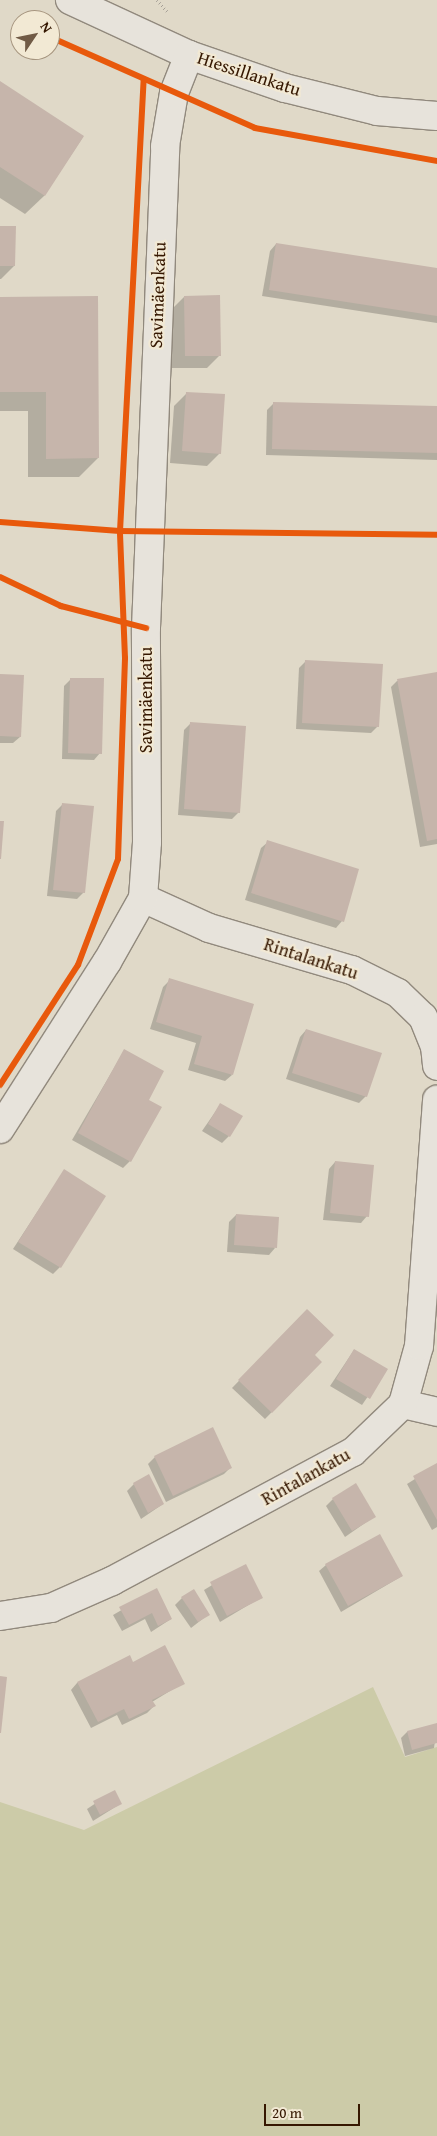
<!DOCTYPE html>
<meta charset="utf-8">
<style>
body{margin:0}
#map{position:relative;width:437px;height:2136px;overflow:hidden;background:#e0d9c8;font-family:"Gentium Book Plus",serif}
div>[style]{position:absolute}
.green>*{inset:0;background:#cccba8}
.shadow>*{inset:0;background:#0003}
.building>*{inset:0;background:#c6b5ab}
.path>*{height:3px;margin-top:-1.5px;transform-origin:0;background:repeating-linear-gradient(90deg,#a49e95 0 1px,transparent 0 3.5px)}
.roads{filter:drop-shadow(1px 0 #91897d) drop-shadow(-1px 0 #91897d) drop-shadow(0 1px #91897d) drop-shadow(0 -1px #91897d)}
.minor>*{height:28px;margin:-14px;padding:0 14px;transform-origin:14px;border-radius:14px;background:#e7e3db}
.cycleway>*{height:6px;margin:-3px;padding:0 3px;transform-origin:3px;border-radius:3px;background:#e8590c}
span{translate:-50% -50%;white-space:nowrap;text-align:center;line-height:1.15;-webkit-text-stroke:4.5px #f2e9d4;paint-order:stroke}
.street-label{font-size:18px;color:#351700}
.north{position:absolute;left:10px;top:10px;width:50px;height:50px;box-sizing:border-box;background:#f2e9d4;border:1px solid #a6957f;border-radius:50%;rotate:56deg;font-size:14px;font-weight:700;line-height:20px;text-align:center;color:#351700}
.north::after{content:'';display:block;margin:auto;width:18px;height:22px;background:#715b46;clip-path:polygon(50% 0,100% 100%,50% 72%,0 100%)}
.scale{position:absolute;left:264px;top:2104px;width:96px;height:22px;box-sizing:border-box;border:2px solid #351700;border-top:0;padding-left:6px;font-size:15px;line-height:18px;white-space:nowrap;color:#351700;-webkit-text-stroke:4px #f2e9d4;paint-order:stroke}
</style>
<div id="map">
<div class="green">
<i style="clip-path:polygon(373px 1687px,405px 1757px,437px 1747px,437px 2136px,0 2136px,0 1802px,84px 1830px)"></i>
</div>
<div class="shadow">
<i style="clip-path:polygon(0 84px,83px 137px,44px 196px,25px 214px,0 198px)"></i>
<i style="clip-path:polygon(0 227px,14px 266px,1px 279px,0 279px)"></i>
<i style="clip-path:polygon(276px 244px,437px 269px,437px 323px,262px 296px,270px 251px)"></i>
<i style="clip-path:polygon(184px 297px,220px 355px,207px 368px,172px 368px,171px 310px)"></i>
<i style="clip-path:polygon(0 298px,98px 458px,79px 477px,28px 477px,28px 411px,0 411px)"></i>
<i style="clip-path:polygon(187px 393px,220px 453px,207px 466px,170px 463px,174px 406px)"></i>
<i style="clip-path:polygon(274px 403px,437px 407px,437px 460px,266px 455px,267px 410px)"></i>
<i style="clip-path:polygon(306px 661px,378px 726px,371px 733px,296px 729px,299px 668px)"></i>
<i style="clip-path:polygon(437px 673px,437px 844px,420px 847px,391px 687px,397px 681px)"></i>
<i style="clip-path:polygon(0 675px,20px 737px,13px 743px,0 743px)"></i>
<i style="clip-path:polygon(71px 679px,100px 753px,94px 760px,62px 759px,64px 686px)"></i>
<i style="clip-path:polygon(191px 723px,239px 812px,232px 819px,178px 815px,184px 730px)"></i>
<i style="clip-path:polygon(63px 804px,84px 892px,77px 899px,47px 896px,56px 811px)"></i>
<i style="clip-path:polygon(268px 842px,342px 921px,336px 928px,245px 900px,261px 848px)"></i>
<i style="clip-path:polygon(170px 980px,232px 1075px,225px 1081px,188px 1070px,196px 1043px,150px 1029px,163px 987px)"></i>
<i style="clip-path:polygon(306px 1030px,366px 1096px,359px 1103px,286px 1079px,300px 1037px)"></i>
<i style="clip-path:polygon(124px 1051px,148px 1100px,130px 1161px,123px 1168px,72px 1140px)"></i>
<i style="clip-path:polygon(220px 1105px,229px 1136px,222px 1143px,202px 1131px)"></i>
<i style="clip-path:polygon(335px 1162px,367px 1216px,361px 1223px,323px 1220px,329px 1169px)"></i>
<i style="clip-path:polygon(64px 1171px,60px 1267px,53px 1274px,13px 1249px)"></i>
<i style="clip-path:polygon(236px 1215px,275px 1248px,269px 1255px,227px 1252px,229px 1222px)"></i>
<i style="clip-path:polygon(307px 1311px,313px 1355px,321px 1362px,265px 1419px,232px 1388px)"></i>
<i style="clip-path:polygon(354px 1350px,386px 1370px,362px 1405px,330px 1386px)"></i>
<i style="clip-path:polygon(155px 1457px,231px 1467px,224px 1474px,166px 1502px,148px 1464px)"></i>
<i style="clip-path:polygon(437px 1465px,437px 1527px,432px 1530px,407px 1484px)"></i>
<i style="clip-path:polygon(134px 1484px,163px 1504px,141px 1519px,127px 1491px)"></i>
<i style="clip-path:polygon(333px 1499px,375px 1516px,345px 1537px,326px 1506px)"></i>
<i style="clip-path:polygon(245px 1565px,262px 1597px,220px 1622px,204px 1590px)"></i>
<i style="clip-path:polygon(326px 1565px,402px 1576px,341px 1612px,319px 1571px)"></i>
<i style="clip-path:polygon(156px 1590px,171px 1619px,151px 1632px,145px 1619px,122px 1631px,113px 1615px)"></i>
<i style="clip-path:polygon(182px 1598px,209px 1614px,191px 1628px,175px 1605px)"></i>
<i style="clip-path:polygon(132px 1663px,183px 1683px,152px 1702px,154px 1706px,147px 1713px,122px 1725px,117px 1715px,91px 1728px,71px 1690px,77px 1683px)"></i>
<i style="clip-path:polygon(437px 1726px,434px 1748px,405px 1756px,401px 1738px,407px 1732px)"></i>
<i style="clip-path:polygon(114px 1791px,120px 1804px,93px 1821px,87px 1809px)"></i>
</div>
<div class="building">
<i style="clip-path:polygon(0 81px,84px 136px,45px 196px,0 167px)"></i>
<i style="clip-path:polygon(0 226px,16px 226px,15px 266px,0 266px)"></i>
<i style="clip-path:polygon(276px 243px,437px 268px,437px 316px,269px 290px)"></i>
<i style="clip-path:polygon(220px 295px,221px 356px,185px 356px,184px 296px)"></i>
<i style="clip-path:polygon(98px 296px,99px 458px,46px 459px,46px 392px,0 392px,0 297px)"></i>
<i style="clip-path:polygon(186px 392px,225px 394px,221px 454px,182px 451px)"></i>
<i style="clip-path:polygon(273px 402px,437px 406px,437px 453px,272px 449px)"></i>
<i style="clip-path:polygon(305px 660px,383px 664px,379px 727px,302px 723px)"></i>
<i style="clip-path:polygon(437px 672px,437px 839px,427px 841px,397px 679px)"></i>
<i style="clip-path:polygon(0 674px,24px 675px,21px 737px,0 736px)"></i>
<i style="clip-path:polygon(70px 678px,104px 678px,102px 754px,68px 753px)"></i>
<i style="clip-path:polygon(190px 722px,246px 726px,240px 813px,184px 809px)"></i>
<i style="clip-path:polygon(62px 803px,94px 806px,85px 893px,53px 890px)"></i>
<i style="clip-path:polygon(0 821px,4px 821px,1px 859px,0 859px)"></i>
<i style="clip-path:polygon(267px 840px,359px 869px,344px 922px,251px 893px)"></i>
<i style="clip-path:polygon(169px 978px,254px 1004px,233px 1075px,194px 1064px,202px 1036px,156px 1022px)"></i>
<i style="clip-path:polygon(306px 1029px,382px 1053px,367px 1097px,292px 1073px)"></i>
<i style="clip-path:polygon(124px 1049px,164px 1071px,149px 1100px,162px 1107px,131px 1162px,78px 1133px)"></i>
<i style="clip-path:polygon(220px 1103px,243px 1116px,230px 1137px,208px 1124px)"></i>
<i style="clip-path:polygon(335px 1161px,374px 1165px,369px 1217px,330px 1213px)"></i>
<i style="clip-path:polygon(64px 1169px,106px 1196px,61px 1268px,18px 1242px)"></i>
<i style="clip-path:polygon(236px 1214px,279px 1217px,277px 1248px,234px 1245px)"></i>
<i style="clip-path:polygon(307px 1309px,334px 1335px,315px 1355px,322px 1362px,272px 1413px,238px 1380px)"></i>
<i style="clip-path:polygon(354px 1349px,388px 1369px,370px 1399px,336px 1379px)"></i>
<i style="clip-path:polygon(213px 1427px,232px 1468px,173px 1496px,154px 1456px)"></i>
<i style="clip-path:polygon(437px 1463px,437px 1520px,413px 1476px)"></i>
<i style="clip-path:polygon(149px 1474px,164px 1504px,148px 1513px,133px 1483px)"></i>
<i style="clip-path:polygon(356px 1483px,376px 1517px,352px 1531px,332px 1498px)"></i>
<i style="clip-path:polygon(380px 1534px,403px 1576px,348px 1606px,325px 1564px)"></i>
<i style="clip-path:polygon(246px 1564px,263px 1598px,227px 1616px,210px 1582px)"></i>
<i style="clip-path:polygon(157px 1588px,172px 1619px,158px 1626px,152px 1613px,129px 1625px,119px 1607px)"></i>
<i style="clip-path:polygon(194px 1589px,210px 1615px,198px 1622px,181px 1597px)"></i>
<i style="clip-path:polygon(165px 1645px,185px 1684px,152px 1700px,156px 1706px,129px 1719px,124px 1709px,98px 1722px,77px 1682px,130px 1655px,133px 1662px)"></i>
<i style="clip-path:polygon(0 1676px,7px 1677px,1px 1733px,0 1733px)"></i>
<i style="clip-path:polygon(437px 1723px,437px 1743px,412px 1750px,407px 1731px)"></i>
<i style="clip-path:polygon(115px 1790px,122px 1804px,100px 1815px,93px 1801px)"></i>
</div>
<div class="path">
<i style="left:157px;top:0;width:15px;rotate:48deg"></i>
</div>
<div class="roads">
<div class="minor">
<i style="left:70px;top:0;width:131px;rotate:24.8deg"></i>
<i style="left:189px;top:55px;width:102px;rotate:19deg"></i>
<i style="left:285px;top:88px;width:95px;rotate:14deg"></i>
<i style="left:377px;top:111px;width:60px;rotate:4.8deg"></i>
<i style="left:143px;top:898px;width:72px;rotate:24.4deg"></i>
<i style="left:209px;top:928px;width:149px;rotate:16.4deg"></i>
<i style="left:352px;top:970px;width:51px;rotate:26.6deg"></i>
<i style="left:398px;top:993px;width:35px;rotate:44deg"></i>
<i style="left:423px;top:1017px;width:31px;rotate:68deg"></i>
<i style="left:435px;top:1046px;width:20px;rotate:84deg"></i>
<i style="left:0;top:1129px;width:198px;rotate:-57.4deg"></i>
<i style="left:107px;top:962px;width:73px;rotate:-60.6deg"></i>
<i style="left:143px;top:898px;width:56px;rotate:-85.9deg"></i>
<i style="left:147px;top:842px;width:214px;rotate:-90.3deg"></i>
<i style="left:146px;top:628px;width:482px;rotate:-87.7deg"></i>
<i style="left:165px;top:146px;width:54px;rotate:-80.4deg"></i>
<i style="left:174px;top:93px;width:41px;rotate:-68.5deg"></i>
<i style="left:403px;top:1404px;width:35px;rotate:13deg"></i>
<i style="left:0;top:1616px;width:52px;rotate:-8.9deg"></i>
<i style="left:51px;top:1608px;width:67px;rotate:-23.9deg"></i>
<i style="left:112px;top:1581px;width:273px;rotate:-28.2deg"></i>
<i style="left:353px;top:1452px;width:69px;rotate:-43.8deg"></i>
<i style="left:403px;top:1404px;width:60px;rotate:-74.6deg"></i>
<i style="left:419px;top:1346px;width:247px;rotate:-85.8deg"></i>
</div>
</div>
<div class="cycleway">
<i style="left:50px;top:37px;width:224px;rotate:23.9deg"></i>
<i style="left:255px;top:128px;width:185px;rotate:10.3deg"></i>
<i style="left:0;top:522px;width:120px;rotate:4.3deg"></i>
<i style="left:120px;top:531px;width:317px;rotate:0.7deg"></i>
<i style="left:0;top:577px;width:68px;rotate:25.4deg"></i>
<i style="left:61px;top:606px;width:88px;rotate:14.5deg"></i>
<i style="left:0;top:1085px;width:143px;rotate:-57deg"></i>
<i style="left:78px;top:965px;width:113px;rotate:-69.3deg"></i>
<i style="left:118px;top:859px;width:201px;rotate:-88deg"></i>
<i style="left:125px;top:658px;width:127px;rotate:-92.3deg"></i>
<i style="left:120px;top:531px;width:452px;rotate:-87deg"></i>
</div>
<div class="street-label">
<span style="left:249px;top:74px;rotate:18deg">Hiessillankatu</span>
<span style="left:158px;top:295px;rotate:-88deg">Savimäenkatu</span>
<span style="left:146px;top:700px;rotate:-90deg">Savimäenkatu</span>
<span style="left:311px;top:959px;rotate:18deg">Rintalankatu</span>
<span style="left:306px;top:1477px;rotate:-29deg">Rintalankatu</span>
</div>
<div class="north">N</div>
<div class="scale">20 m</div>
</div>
